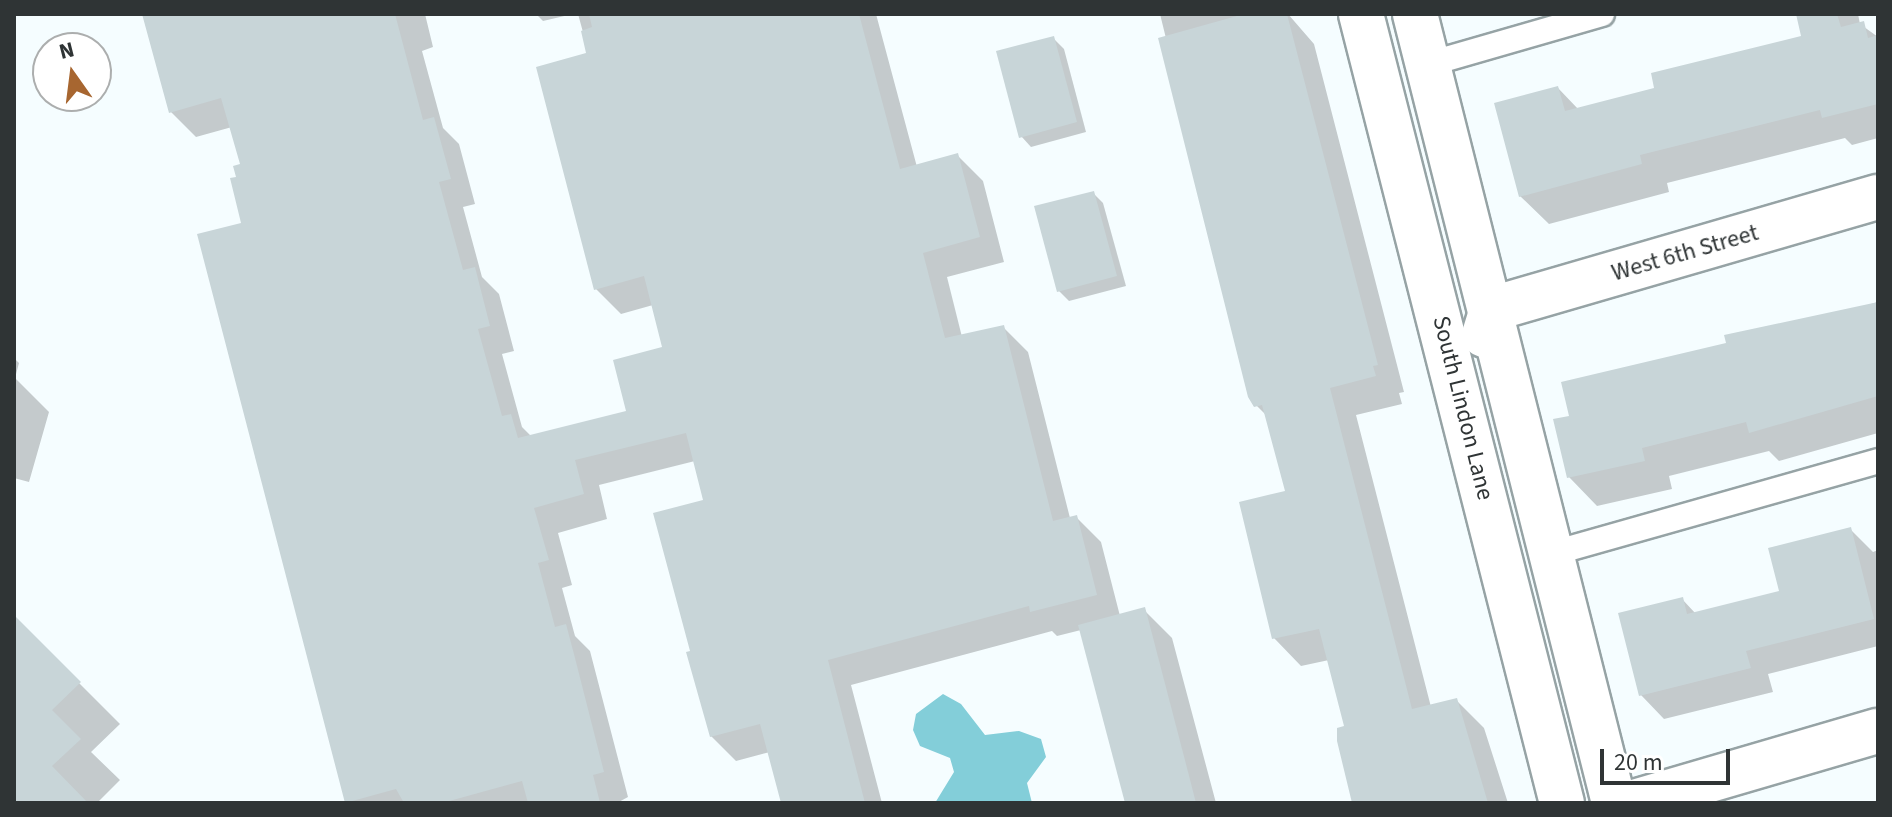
<!DOCTYPE html>
<style>
body{margin:0}
#map{position:relative;width:1892px;height:817px;overflow:hidden;background:#f5fdff;font-family:"Source Sans 3",sans-serif}
div>[style]{position:absolute}
.water>*{inset:0;background:#83ced9}
.shadow>*{inset:0;background:#0003}
.building>*{inset:0;background:#c8d5d8}
.roads{filter:drop-shadow(2px 0 #96a3a5) drop-shadow(-2px 0 #96a3a5) drop-shadow(0 2px #96a3a5) drop-shadow(0 -2px #96a3a5)}
.service>*{height:24px;margin:-12px;padding:0 12px;transform-origin:12px;border-radius:12px;background:#fff}
.minor>*{height:44px;margin:-22px;padding:0 22px;transform-origin:22px;border-radius:22px;background:#fff}
span{translate:-50% -50%;white-space:nowrap;text-align:center;line-height:1.15;-webkit-text-stroke:7px #fff;paint-order:stroke}
.street-label{font-size:24px;color:#2f3435}
.frame{position:absolute;inset:0;border:16px solid #2f3435;pointer-events:none}
.north{position:absolute;left:32px;top:32px;width:80px;height:80px;box-sizing:border-box;background:#fff;border:2px solid #acaeae;border-radius:50%;rotate:346deg;font-size:22px;font-weight:700;line-height:32px;text-align:center;color:#2f3435}
.north::after{content:'';display:block;margin:auto;width:28px;height:36px;background:#a76630;clip-path:polygon(50% 0,100% 100%,50% 72%,0 100%)}
.scale{position:absolute;left:1600px;top:749px;width:130px;height:36px;box-sizing:border-box;border:4px solid #2f3435;border-top:0;padding-left:10px;font-size:24px;line-height:28px;white-space:nowrap;color:#2f3435;-webkit-text-stroke:6px #fff;paint-order:stroke}
</style>
<div id="map">
<div class="water">
<i style="clip-path:polygon(943px 694px,961px 704px,985px 735px,1019px 731px,1041px 739px,1046px 757px,1027px 783px,1032px 803px,935px 803px,954px 772px,950px 758px,920px 746px,913px 730px,916px 714px)"></i>
</div>
<div class="shadow">
<i style="clip-path:polygon(144px 14px,425px 14px,433px 47px,422px 51px,443px 128px,459px 144px,475px 204px,463px 207px,482px 277px,499px 294px,514px 351px,502px 354px,522px 427px,532px 437px,628px 413px,665px 349px,653px 305px,621px 314px,596px 289px,589px 54px,578px 14px,876px 14px,917px 167px,958px 156px,983px 181px,1004px 262px,947px 277px,962px 337px,1003px 327px,1028px 352px,1070px 518px,1076px 517px,1101px 542px,1120px 616px,1144px 610px,1172px 638px,1216px 803px,1126px 803px,1081px 630px,1057px 636px,1052px 631px,851px 685px,882px 803px,782px 803px,770px 752px,736px 761px,711px 736px,693px 652px,705px 501px,695px 461px,599px 485px,607px 519px,558px 533px,572px 585px,562px 588px,575px 636px,590px 651px,628px 797px,617px 803px,347px 803px,244px 225px,238px 178px,242px 166px,232px 127px,196px 137px,171px 112px)"></i>
<i style="clip-path:polygon(536px 14px,573px 14px,543px 21px)"></i>
<i style="clip-path:polygon(1160px 14px,1288px 14px,1314px 44px,1404px 392px,1399px 393px,1402px 404px,1356px 415px,1431px 707px,1456px 700px,1484px 728px,1508px 803px,1354px 803px,1347px 728px,1329px 660px,1301px 666px,1274px 638px,1287px 493px,1267px 416px,1256px 405px)"></i>
<i style="clip-path:polygon(1798px 14px,1858px 14px,1860px 24px,1878px 37px,1878px 138px,1852px 145px,1845px 138px,1667px 183px,1669px 192px,1549px 224px,1520px 196px,1558px 88px,1579px 110px,1657px 89px,1804px 37px)"></i>
<i style="clip-path:polygon(1053px 38px,1064px 49px,1086px 132px,1031px 147px,1021px 136px)"></i>
<i style="clip-path:polygon(1093px 193px,1103px 203px,1126px 286px,1069px 301px,1059px 291px)"></i>
<i style="clip-path:polygon(1878px 302px,1878px 433px,1779px 461px,1769px 451px,1669px 476px,1672px 489px,1597px 506px,1569px 477px,1571px 417px,1729px 345px)"></i>
<i style="clip-path:polygon(14px 358px,19px 363px,15px 378px,49px 412px,29px 482px,14px 478px)"></i>
<i style="clip-path:polygon(1850px 529px,1873px 552px,1878px 550px,1878px 646px,1768px 674px,1773px 692px,1664px 719px,1641px 695px,1682px 599px,1696px 614px,1781px 592px)"></i>
<i style="clip-path:polygon(29px 633px,120px 724px,91px 752px,120px 780px,97px 803px,14px 803px,14px 647px)"></i>
</div>
<div class="building">
<i style="clip-path:polygon(142px 14px,395px 14px,423px 120px,434px 117px,451px 179px,439px 182px,463px 270px,475px 267px,490px 326px,478px 329px,502px 416px,511px 414px,518px 438px,626px 411px,613px 360px,662px 347px,644px 276px,594px 290px,536px 67px,586px 53px,581px 31px,592px 27px,589px 14px,859px 14px,900px 169px,958px 153px,980px 237px,923px 253px,945px 338px,1004px 325px,1053px 521px,1077px 515px,1097px 595px,1030px 612px,1029px 606px,828px 660px,865px 803px,781px 803px,760px 724px,710px 737px,686px 652px,690px 651px,653px 513px,703px 500px,686px 433px,575px 460px,584px 494px,534px 508px,549px 560px,538px 563px,555px 627px,566px 624px,575px 658px,604px 772px,593px 775px,600px 803px,528px 803px,522px 781px,442px 803px,404px 803px,396px 789px,345px 803px,197px 234px,241px 223px,230px 178px,236px 177px,233px 166px,240px 164px,221px 98px,169px 113px)"></i>
<i style="clip-path:polygon(1244px 14px,1287px 14px,1378px 365px,1373px 366px,1376px 376px,1330px 388px,1412px 709px,1457px 698px,1488px 803px,1352px 803px,1337px 741px,1337px 728px,1344px 726px,1319px 629px,1272px 639px,1239px 502px,1285px 491px,1262px 405px,1254px 407px,1248px 397px,1158px 38px)"></i>
<i style="clip-path:polygon(1796px 14px,1837px 14px,1841px 27px,1864px 21px,1868px 38px,1878px 35px,1878px 104px,1822px 118px,1820px 110px,1640px 155px,1642px 164px,1519px 197px,1494px 103px,1558px 86px,1565px 111px,1654px 88px,1651px 73px,1801px 36px)"></i>
<i style="clip-path:polygon(1054px 36px,1077px 122px,1019px 138px,996px 51px)"></i>
<i style="clip-path:polygon(1094px 191px,1117px 276px,1057px 292px,1034px 206px)"></i>
<i style="clip-path:polygon(1878px 302px,1878px 396px,1749px 433px,1746px 422px,1642px 448px,1645px 461px,1567px 478px,1553px 419px,1569px 416px,1561px 382px,1726px 343px,1724px 335px)"></i>
<i style="clip-path:polygon(1851px 527px,1874px 619px,1746px 651px,1751px 668px,1639px 696px,1618px 613px,1683px 597px,1687px 614px,1779px 591px,1768px 548px)"></i>
<i style="clip-path:polygon(1145px 607px,1187px 768px,1196px 803px,1125px 803px,1078px 625px)"></i>
<i style="clip-path:polygon(14px 615px,81px 682px,52px 710px,81px 739px,52px 766px,88px 803px,14px 803px)"></i>
</div>
<div class="roads">
<div class="service">
<i style="left:1429px;top:64px;width:180px;rotate:-16.1deg"></i>
<i style="left:1550px;top:554px;width:341px;rotate:-15.8deg"></i>
</div>
<div class="minor">
<i style="left:1361px;top:14px;width:814px;rotate:75.71deg"></i>
<i style="left:1415px;top:14px;width:814px;rotate:75.84deg"></i>
<i style="left:1484px;top:335px;width:27px;rotate:-73deg"></i>
<i style="left:1492px;top:309px;width:402px;rotate:-16.2deg"></i>
<i style="left:1631px;top:803px;width:257px;rotate:-16.3deg"></i>
</div>
</div>
<div class="street-label">
<span style="left:1685px;top:253px;rotate:-16deg">West 6th Street</span>
<span style="left:1463px;top:408px;rotate:76deg">South Lindon Lane</span>
</div>
<div class="frame"></div>
<div class="north">N</div>
<div class="scale">20 m</div>
</div>
